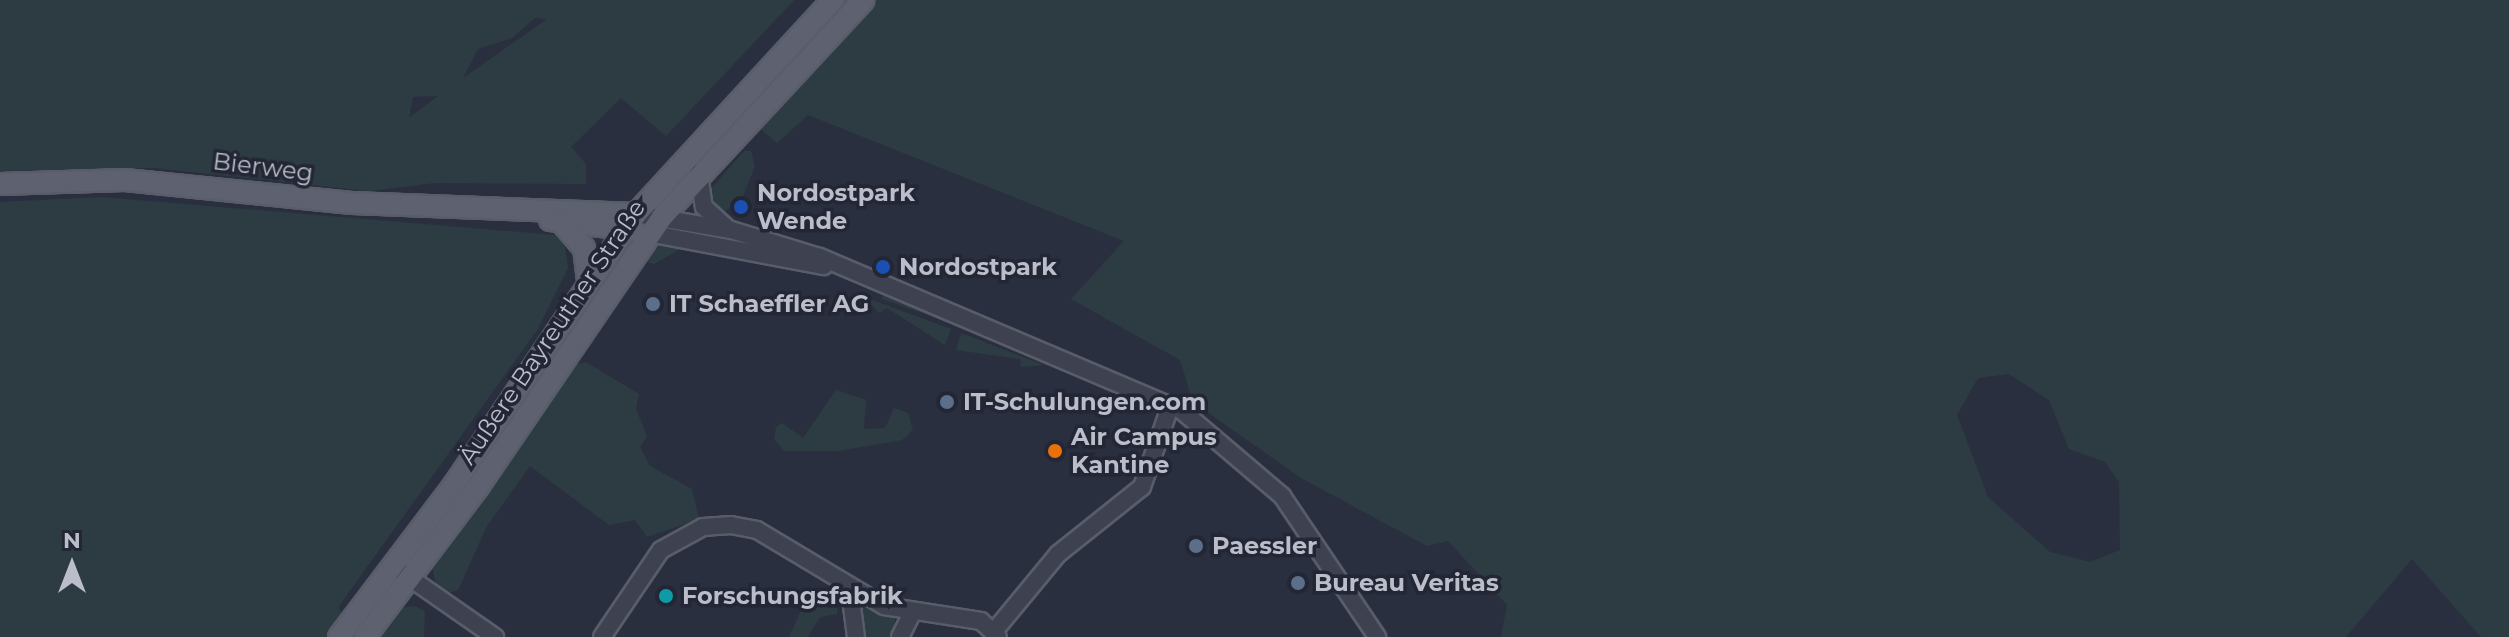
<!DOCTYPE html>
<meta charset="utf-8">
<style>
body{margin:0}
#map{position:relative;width:2509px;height:637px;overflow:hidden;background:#2a2f40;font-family:Montserrat,sans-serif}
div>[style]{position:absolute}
.green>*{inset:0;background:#2d3c42}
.roads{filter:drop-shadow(2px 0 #595d6a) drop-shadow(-2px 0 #595d6a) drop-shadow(0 2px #595d6a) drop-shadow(0 -2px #595d6a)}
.minor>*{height:16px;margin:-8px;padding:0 8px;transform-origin:8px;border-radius:8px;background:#3e4250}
.major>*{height:20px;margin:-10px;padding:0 10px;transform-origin:10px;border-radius:10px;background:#5d6170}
.dots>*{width:22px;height:22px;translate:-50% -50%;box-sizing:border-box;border:4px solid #232735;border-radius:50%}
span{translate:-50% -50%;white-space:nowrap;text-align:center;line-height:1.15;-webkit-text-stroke:7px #232735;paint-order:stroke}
.street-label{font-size:24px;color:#bbbeca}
.poi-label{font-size:24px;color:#bbbeca;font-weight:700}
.left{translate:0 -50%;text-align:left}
.north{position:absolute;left:32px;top:525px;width:80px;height:80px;-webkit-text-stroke:6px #232735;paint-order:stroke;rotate:0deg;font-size:22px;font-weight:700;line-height:32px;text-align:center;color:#bbbeca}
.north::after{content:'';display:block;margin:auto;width:28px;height:36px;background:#bbbeca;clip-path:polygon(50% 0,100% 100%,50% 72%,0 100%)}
</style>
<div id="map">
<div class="green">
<i style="clip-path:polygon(evenodd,0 0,794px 0,666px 136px,621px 98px,571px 147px,586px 164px,586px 184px,435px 183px,369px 191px,154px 168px,0 171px,0 0,535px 18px,547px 19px,463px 78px,478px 49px,512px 38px,535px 18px,0 0,438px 96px,410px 117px,409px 117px,413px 97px,438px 96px)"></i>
<i style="clip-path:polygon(845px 0,855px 0,672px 187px,816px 33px)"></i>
<i style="clip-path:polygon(evenodd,875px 0,2509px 0,2509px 637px,2481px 637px,2412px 559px,2346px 637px,1501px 637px,1507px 605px,1448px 541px,1427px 546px,1301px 478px,1193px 402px,1180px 360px,1071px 299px,1124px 241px,808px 115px,777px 143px,755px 124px,875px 0,2009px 374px,2049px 400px,2069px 449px,2105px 462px,2119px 482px,2120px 550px,2090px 562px,2050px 552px,1988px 497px,1957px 415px,1978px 378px,2009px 374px)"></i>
<i style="clip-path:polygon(744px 151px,751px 151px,755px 166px,741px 201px,722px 213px,708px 192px)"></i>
<i style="clip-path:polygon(101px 197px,555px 235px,565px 247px,568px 268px,537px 330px,339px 606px,342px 617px,329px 637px,0 637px,0 202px)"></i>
<i style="clip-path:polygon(661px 244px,684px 247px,654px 264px,642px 261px)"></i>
<i style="clip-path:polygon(884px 293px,955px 319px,953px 324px,882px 299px)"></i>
<i style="clip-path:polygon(864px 297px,951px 329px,945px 345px,887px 308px,879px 313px)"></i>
<i style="clip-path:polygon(961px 333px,1044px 365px,1021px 367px,1020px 359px,956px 350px)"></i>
<i style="clip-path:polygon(586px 362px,639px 394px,636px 409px,647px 436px,640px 447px,650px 466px,692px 489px,699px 519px,647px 537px,635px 520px,609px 525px,530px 466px,487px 526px,458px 590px,448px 593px,436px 585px,431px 561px,570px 366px)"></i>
<i style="clip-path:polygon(836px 390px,866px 400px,864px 429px,885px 428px,894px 408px,908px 413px,913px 430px,902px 440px,838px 451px,784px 451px,774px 439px,776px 427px,782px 423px,803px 438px)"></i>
<i style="clip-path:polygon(812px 586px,837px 595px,837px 614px,820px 617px,808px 637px,789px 637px)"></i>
<i style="clip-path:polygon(852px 602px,895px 618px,894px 637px,860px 637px)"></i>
<i style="clip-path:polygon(415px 606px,425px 611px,424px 637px,374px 637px,396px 608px)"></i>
</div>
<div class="roads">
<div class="minor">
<i style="left:699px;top:173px;width:34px;rotate:82deg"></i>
<i style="left:704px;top:207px;width:30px;rotate:42deg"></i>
<i style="left:636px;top:214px;width:96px;rotate:9.6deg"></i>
<i style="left:731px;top:230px;width:93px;rotate:16.9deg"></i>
<i style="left:820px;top:257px;width:392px;rotate:23deg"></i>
<i style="left:1181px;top:410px;width:133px;rotate:40.4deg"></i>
<i style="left:1282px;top:496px;width:170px;rotate:56deg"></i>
<i style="left:649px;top:233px;width:178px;rotate:10.7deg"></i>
<i style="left:400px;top:571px;width:116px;rotate:34.8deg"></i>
<i style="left:850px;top:591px;width:46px;rotate:82.6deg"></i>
<i style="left:996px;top:629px;width:97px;rotate:-50.4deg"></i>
<i style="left:1058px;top:554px;width:107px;rotate:-38.6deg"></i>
<i style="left:1142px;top:487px;width:85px;rotate:-70.7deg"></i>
<i style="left:602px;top:637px;width:105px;rotate:-55.9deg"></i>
<i style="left:661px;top:550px;width:48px;rotate:-28.7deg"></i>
<i style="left:703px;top:527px;width:28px;rotate:-4deg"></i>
<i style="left:731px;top:525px;width:26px;rotate:11deg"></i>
<i style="left:757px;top:530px;width:148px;rotate:30.9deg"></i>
<i style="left:884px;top:606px;width:98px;rotate:8.8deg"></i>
<i style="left:981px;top:621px;width:23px;rotate:43deg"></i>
<i style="left:900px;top:637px;width:29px;rotate:-63deg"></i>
</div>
<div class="major">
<i style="left:0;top:184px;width:125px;rotate:-1.8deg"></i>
<i style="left:125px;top:180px;width:228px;rotate:5.8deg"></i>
<i style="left:352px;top:203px;width:284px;rotate:2.2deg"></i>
<i style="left:550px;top:220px;width:85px;rotate:6.8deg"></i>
<i style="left:562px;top:223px;width:33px;rotate:49deg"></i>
<i style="left:584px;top:248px;width:32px;rotate:83deg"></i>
<i style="left:339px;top:637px;width:191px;rotate:-52.9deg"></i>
<i style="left:454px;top:485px;width:326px;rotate:-56.1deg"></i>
<i style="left:636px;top:214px;width:291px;rotate:-47.4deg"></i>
<i style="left:365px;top:637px;width:188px;rotate:-53deg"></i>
<i style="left:478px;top:487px;width:327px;rotate:-55.7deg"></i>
<i style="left:662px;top:217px;width:296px;rotate:-47.1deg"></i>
</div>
</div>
<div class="dots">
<i style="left:741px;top:207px;background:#1a4fb4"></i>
<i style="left:883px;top:267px;background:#1a4fb4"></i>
<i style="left:653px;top:304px;background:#5c6f8a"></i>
<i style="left:947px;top:402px;background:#5c6f8a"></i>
<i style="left:1055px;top:451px;background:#e8710a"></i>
<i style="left:1196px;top:546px;background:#5c6f8a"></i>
<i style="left:1298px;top:583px;background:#5c6f8a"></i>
<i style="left:666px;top:596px;background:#0f9aa8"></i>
</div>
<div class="street-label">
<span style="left:263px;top:167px;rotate:7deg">Bierweg</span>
<span style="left:552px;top:332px;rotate:-56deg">Äußere Bayreuther Straße</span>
</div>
<div class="poi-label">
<span class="left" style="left:757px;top:207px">Nordostpark<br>Wende</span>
<span class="left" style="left:899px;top:267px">Nordostpark</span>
<span class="left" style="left:669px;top:304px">IT Schaeffler AG</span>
<span class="left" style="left:963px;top:402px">IT-Schulungen.com</span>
<span class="left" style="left:1071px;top:451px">Air Campus<br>Kantine</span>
<span class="left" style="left:1212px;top:546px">Paessler</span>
<span class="left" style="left:1314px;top:583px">Bureau Veritas</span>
<span class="left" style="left:682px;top:596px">Forschungsfabrik</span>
</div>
<div class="north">N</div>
</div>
